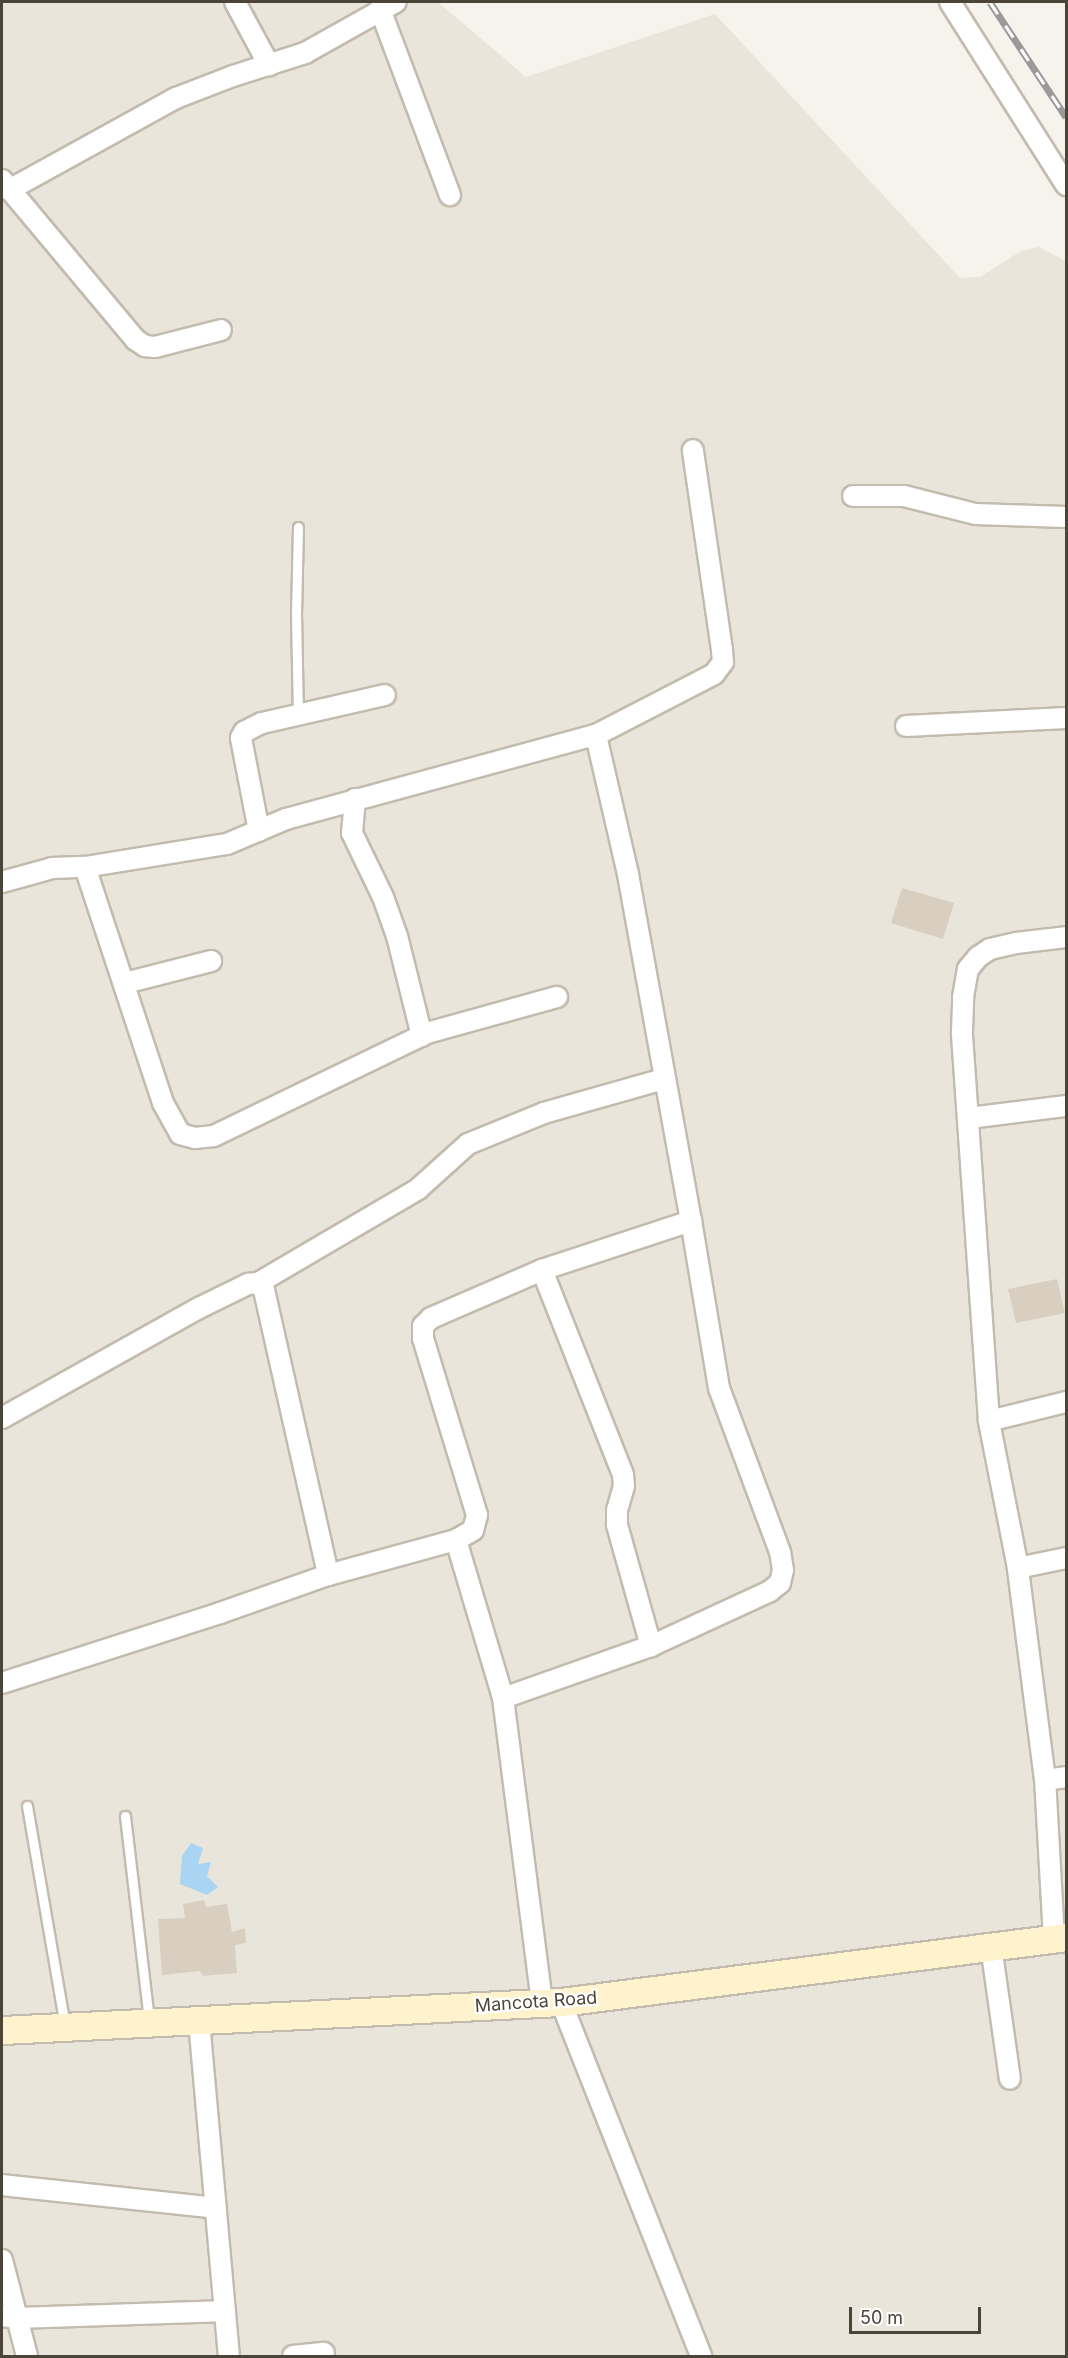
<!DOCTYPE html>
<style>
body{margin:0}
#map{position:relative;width:1068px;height:2358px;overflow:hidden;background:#f6f3ec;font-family:Inter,sans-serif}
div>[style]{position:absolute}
.residential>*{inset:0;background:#eae5da}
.water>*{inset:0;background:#a9d4f2}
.building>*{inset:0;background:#d8cfc1}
.roads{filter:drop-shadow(2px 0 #c2bbae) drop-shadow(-2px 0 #c2bbae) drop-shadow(0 2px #c2bbae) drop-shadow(0 -2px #c2bbae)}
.lane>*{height:9px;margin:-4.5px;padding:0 4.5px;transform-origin:4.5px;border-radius:4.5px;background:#fff}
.street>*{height:20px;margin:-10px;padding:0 10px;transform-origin:10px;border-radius:10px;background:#fff}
.secondary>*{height:27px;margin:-13.5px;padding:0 13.5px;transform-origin:13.5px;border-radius:13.5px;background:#fff3cd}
.rail>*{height:7px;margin-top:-3.5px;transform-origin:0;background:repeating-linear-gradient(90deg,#fff 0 14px,#9a9a9a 0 28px);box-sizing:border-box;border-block:2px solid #9a9a9a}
span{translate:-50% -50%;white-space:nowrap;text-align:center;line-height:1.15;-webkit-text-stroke:4.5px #fff;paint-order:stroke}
.street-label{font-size:18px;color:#4b4439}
.frame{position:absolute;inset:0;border:3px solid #4b4439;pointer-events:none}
.scale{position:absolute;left:849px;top:2307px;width:132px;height:27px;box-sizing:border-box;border:3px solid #4b4439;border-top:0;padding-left:8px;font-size:18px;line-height:21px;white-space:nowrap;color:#4b4439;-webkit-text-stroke:4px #fff;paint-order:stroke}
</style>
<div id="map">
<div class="residential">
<i style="clip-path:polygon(2px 2px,438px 2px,526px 77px,715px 14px,960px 278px,980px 277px,1021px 251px,1039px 247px,1066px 261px,1066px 2356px,2px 2356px)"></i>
</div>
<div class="water">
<i style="clip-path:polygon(191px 1843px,203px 1848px,198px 1864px,211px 1862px,207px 1876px,218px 1887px,207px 1895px,180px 1884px,182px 1856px)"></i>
</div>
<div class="building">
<i style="clip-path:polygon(902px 888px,954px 903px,943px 939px,891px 923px)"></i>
<i style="clip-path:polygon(1057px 1279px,1065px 1313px,1016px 1323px,1008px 1289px)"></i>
<i style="clip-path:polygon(204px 1900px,206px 1907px,227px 1904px,232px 1932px,245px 1928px,246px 1943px,235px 1945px,237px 1973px,203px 1976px,200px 1971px,162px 1975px,158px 1919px,185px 1918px,183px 1904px)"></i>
</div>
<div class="roads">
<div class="lane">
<i style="left:298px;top:527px;width:86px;rotate:91.3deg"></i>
<i style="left:296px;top:613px;width:102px;rotate:88.9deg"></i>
<i style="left:27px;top:1806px;width:222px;rotate:80.2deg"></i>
<i style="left:125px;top:1816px;width:206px;rotate:83.3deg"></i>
</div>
<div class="street">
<i style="left:235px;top:2px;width:72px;rotate:61.6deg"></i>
<i style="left:950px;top:2px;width:217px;rotate:57.6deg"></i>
<i style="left:380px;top:9px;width:199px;rotate:69.4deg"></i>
<i style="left:2px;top:180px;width:209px;rotate:50.1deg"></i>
<i style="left:136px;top:340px;width:11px;rotate:34deg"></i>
<i style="left:145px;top:346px;width:10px;rotate:6deg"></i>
<i style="left:155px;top:347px;width:68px;rotate:-14.4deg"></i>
<i style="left:9px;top:190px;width:191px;rotate:-28.9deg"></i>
<i style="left:176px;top:98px;width:61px;rotate:-21.1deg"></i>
<i style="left:233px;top:76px;width:76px;rotate:-17.7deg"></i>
<i style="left:305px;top:53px;width:104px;rotate:-29.3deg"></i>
<i style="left:853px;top:496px;width:51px"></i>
<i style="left:904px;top:496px;width:73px;rotate:14.2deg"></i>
<i style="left:975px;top:514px;width:91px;rotate:1.9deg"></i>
<i style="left:906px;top:726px;width:160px;rotate:-2.9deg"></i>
<i style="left:355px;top:799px;width:34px;rotate:95deg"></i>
<i style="left:352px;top:833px;width:71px;rotate:64.2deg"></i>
<i style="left:383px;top:897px;width:41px;rotate:70.3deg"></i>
<i style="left:397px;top:936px;width:103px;rotate:76deg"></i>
<i style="left:259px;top:831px;width:95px;rotate:-101deg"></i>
<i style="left:241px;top:738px;width:7px;rotate:-63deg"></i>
<i style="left:244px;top:732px;width:20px;rotate:-27deg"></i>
<i style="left:262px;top:723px;width:126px;rotate:-12.8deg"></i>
<i style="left:85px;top:867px;width:249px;rotate:71.7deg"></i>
<i style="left:163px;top:1103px;width:35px;rotate:61deg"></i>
<i style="left:180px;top:1134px;width:16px;rotate:15deg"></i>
<i style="left:195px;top:1138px;width:19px;rotate:-6deg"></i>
<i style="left:214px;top:1136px;width:237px;rotate:-25.8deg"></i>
<i style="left:427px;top:1033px;width:135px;rotate:-15.5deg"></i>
<i style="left:2px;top:882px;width:52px;rotate:-15.6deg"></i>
<i style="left:52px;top:868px;width:33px;rotate:-2deg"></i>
<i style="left:85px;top:867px;width:144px;rotate:-9.2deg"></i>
<i style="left:227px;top:844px;width:64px;rotate:-23deg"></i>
<i style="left:286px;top:819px;width:321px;rotate:-15.2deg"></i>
<i style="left:596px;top:735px;width:133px;rotate:-27.3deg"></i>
<i style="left:714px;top:674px;width:15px;rotate:-53deg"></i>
<i style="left:723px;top:662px;width:12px;rotate:-95deg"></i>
<i style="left:722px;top:650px;width:202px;rotate:-98.3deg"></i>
<i style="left:125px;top:983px;width:89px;rotate:-14.3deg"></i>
<i style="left:969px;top:1118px;width:98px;rotate:-7.1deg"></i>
<i style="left:542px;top:1270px;width:220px;rotate:68.4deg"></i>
<i style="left:623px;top:1475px;width:11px;rotate:85deg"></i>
<i style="left:624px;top:1486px;width:25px;rotate:106deg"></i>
<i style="left:617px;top:1510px;width:15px;rotate:90deg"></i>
<i style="left:617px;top:1525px;width:126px;rotate:74.3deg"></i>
<i style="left:258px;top:1283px;width:186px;rotate:-30.4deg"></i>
<i style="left:418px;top:1189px;width:67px;rotate:-42deg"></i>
<i style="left:468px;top:1144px;width:82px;rotate:-22.2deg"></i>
<i style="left:544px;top:1113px;width:124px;rotate:-15.9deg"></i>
<i style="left:2px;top:1418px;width:226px;rotate:-29.2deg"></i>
<i style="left:199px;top:1308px;width:55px;rotate:-26.1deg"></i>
<i style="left:248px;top:1284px;width:10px;rotate:-6deg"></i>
<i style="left:258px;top:1283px;width:9px;rotate:49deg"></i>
<i style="left:264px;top:1290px;width:292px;rotate:77.3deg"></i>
<i style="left:989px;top:1421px;width:79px;rotate:-13.9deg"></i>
<i style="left:456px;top:1540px;width:165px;rotate:73.4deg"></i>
<i style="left:503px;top:1698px;width:308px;rotate:82.7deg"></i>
<i style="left:1018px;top:1568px;width:49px;rotate:-11.8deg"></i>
<i style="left:2px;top:1683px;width:229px;rotate:-17.8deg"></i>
<i style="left:220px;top:1613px;width:114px;rotate:-19.4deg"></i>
<i style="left:328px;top:1575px;width:133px;rotate:-15.3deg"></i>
<i style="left:456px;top:1540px;width:20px;rotate:-30deg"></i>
<i style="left:473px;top:1530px;width:16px;rotate:-75deg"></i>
<i style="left:477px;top:1515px;width:185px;rotate:-107deg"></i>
<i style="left:423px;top:1338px;width:12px;rotate:-90deg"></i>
<i style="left:423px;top:1326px;width:11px;rotate:-45deg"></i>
<i style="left:431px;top:1318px;width:121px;rotate:-23.4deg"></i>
<i style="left:542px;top:1270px;width:157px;rotate:-18.2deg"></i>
<i style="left:691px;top:1221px;width:353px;rotate:-100.3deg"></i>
<i style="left:628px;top:874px;width:143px;rotate:-103deg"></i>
<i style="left:503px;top:1698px;width:157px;rotate:-19.4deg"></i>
<i style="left:651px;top:1646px;width:131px;rotate:-24.8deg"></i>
<i style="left:770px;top:1591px;width:13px;rotate:-39deg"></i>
<i style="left:780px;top:1583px;width:13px;rotate:-77deg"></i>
<i style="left:783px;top:1570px;width:18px;rotate:-99deg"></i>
<i style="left:780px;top:1552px;width:175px;rotate:-110.4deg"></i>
<i style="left:719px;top:1388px;width:169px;rotate:-99.5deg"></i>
<i style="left:1045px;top:1780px;width:21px;rotate:-8deg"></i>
<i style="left:1054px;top:1939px;width:159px;rotate:-93.2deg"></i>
<i style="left:1045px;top:1780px;width:214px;rotate:-97.3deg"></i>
<i style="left:1018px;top:1568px;width:150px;rotate:-101.2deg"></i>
<i style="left:989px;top:1421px;width:390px;rotate:-94deg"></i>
<i style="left:962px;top:1032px;width:35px;rotate:-88deg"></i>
<i style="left:963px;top:997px;width:28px;rotate:-80deg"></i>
<i style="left:968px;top:969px;width:16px;rotate:-50deg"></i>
<i style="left:978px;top:957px;width:14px;rotate:-34deg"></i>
<i style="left:990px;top:949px;width:27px;rotate:-13deg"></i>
<i style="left:1016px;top:943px;width:50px;rotate:-6.8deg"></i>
<i style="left:991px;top:1946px;width:134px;rotate:81.9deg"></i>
<i style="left:561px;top:2002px;width:381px;rotate:68.4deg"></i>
<i style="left:199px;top:2021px;width:336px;rotate:84.9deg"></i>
<i style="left:2px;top:2185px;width:215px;rotate:6.1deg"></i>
<i style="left:2px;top:2260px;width:99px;rotate:75.4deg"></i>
<i style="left:2px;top:2316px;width:17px;rotate:7deg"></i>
<i style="left:19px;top:2318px;width:206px;rotate:-1.9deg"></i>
<i style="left:293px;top:2356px;width:31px;rotate:-6deg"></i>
</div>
<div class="secondary">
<i style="left:2px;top:2030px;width:560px;rotate:-2.87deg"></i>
<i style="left:561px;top:2002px;width:509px;rotate:-7.33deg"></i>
</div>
</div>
<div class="rail">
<i style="left:990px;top:2px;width:138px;rotate:56.5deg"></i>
</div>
<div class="street-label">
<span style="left:536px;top:2002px;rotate:-4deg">Mancota Road</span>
</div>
<div class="frame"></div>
<div class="scale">50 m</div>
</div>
